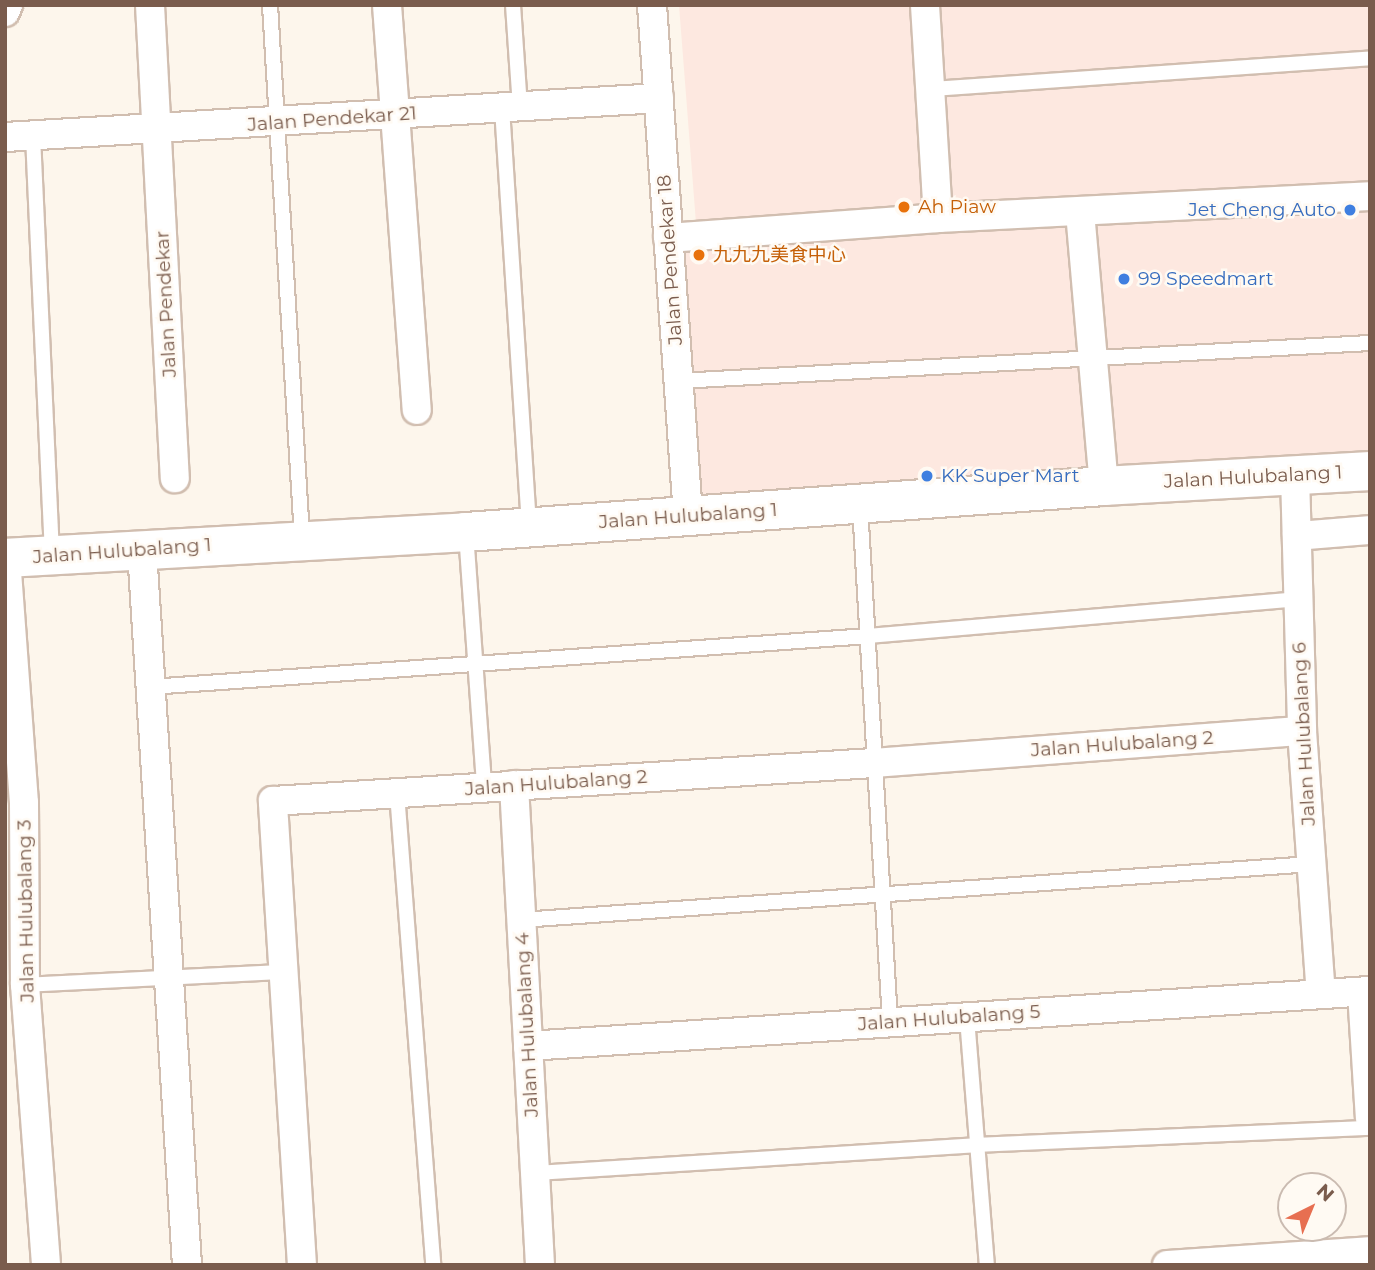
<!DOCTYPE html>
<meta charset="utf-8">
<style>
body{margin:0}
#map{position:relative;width:1375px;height:1270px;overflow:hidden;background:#fdf6ec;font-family:Montserrat,"Noto Sans SC",sans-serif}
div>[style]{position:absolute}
.commercial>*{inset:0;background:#fde8e0}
.roads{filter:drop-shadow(2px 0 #d1beb0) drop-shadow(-2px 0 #d1beb0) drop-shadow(0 2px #d1beb0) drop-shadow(0 -2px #d1beb0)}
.lane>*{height:14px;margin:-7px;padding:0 7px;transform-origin:7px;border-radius:7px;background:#fff}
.street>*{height:28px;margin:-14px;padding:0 14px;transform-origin:14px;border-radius:14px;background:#fff}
.secondary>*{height:38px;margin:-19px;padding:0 19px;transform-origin:19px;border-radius:19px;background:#fff}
.dots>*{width:19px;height:19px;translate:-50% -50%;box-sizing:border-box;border:4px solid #fffaf3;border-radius:50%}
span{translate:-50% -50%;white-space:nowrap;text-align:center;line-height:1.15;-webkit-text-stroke:5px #fffaf3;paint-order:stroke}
.street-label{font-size:19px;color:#7a5c4d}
.food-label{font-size:19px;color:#c56008}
.left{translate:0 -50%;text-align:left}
.shop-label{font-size:19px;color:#366cbe}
.right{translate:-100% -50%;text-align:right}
.frame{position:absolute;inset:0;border:7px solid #7a5c4d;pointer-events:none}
.north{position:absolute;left:1277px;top:1172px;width:70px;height:70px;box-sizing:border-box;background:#fffaf3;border:2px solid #cabbb1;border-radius:50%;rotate:43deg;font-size:19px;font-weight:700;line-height:28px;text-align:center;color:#7a5c4d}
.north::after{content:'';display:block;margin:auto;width:24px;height:32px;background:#e76f51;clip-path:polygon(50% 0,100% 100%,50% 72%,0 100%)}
</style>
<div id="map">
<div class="commercial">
<i style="clip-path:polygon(679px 5px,1370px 5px,1370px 183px,696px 223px)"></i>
<i style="clip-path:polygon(1370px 206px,1370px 455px,696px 500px,679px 246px)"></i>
</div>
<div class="roads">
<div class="lane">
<i style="left:270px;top:5px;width:534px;rotate:86.56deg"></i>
<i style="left:513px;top:5px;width:102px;rotate:86.1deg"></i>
<i style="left:932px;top:89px;width:439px;rotate:-4deg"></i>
<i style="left:502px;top:108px;width:418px;rotate:86.3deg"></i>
<i style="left:33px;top:136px;width:418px;rotate:87.4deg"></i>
<i style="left:679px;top:381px;width:692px;rotate:-3.15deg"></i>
<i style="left:860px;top:506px;width:517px;rotate:86.67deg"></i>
<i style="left:466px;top:533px;width:255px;rotate:85.9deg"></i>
<i style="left:150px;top:687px;width:721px;rotate:-4.06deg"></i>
<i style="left:869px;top:636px;width:431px;rotate:-4.9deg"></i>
<i style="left:397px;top:793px;width:473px;rotate:85.6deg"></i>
<i style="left:521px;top:920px;width:792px;rotate:-4.05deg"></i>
<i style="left:25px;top:985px;width:259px;rotate:-2.9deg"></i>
<i style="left:967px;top:1018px;width:248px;rotate:85.4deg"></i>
<i style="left:535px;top:1173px;width:442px;rotate:-3.6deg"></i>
<i style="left:976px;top:1145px;width:394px;rotate:-2.5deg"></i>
</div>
<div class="street">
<i style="left:150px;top:5px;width:474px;rotate:87deg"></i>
<i style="left:387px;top:5px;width:406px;rotate:85.8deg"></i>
<i style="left:652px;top:5px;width:512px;rotate:85.97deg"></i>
<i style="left:925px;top:5px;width:213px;rotate:86.5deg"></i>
<i style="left:5px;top:12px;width:8px;rotate:-67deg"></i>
<i style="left:5px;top:137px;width:655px;rotate:-3.41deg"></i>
<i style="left:1080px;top:212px;width:275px;rotate:85deg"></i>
<i style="left:668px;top:238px;width:271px;rotate:-4.2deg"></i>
<i style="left:938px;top:218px;width:433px;rotate:-2.9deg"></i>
<i style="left:1295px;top:475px;width:256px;rotate:88.4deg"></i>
<i style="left:1302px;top:731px;width:263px;rotate:85.9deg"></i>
<i style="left:1297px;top:536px;width:73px;rotate:-4.7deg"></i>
<i style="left:142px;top:550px;width:716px;rotate:86.4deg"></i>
<i style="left:6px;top:558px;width:246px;rotate:85.8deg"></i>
<i style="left:24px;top:803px;width:182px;rotate:89.7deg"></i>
<i style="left:25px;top:985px;width:281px;rotate:85.7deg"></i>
<i style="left:514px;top:785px;width:481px;rotate:86.9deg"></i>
<i style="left:1362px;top:992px;width:126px;rotate:86.4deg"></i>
<i style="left:528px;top:1046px;width:844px;rotate:-3.74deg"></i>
<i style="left:302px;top:1265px;width:465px;rotate:-93.6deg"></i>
<i style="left:273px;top:801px;width:602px;rotate:-3.62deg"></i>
<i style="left:874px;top:763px;width:429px;rotate:-4.3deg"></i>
<i style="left:1167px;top:1265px;width:203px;rotate:-3.9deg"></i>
</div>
<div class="secondary">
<i style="left:5px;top:558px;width:462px;rotate:-3.2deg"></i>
<i style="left:466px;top:532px;width:640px;rotate:-4.12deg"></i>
<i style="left:1104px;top:486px;width:266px;rotate:-3.2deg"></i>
</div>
</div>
<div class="dots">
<i style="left:904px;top:207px;background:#e8710a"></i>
<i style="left:1350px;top:210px;background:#3f7fe0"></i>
<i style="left:699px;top:255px;background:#e8710a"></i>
<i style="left:1124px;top:279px;background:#3f7fe0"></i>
<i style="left:927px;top:476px;background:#3f7fe0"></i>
</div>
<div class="street-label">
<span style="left:332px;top:119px;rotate:-4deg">Jalan Pendekar 21</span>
<span style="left:670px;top:260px;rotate:-94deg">Jalan Pendekar 18</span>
<span style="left:166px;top:304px;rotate:-93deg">Jalan Pendekar</span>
<span style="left:1253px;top:477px;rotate:-3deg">Jalan Hulubalang 1</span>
<span style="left:688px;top:516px;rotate:-4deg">Jalan Hulubalang 1</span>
<span style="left:122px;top:551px;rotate:-4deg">Jalan Hulubalang 1</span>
<span style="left:1304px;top:734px;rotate:-93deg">Jalan Hulubalang 6</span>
<span style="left:1122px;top:744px;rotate:-4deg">Jalan Hulubalang 2</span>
<span style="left:556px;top:783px;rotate:-4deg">Jalan Hulubalang 2</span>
<span style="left:26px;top:911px;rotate:-91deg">Jalan Hulubalang 3</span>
<span style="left:949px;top:1018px;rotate:-4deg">Jalan Hulubalang 5</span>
<span style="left:527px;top:1025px;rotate:-93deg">Jalan Hulubalang 4</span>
</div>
<div class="food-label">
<span class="left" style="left:918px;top:207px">Ah Piaw</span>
<span class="left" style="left:713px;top:255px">九九九美食中心</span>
</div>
<div class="shop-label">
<span class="right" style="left:1336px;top:210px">Jet Cheng Auto</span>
<span class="left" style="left:1138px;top:279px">99 Speedmart</span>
<span class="left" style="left:941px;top:476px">KK Super Mart</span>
</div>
<div class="frame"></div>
<div class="north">N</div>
</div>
